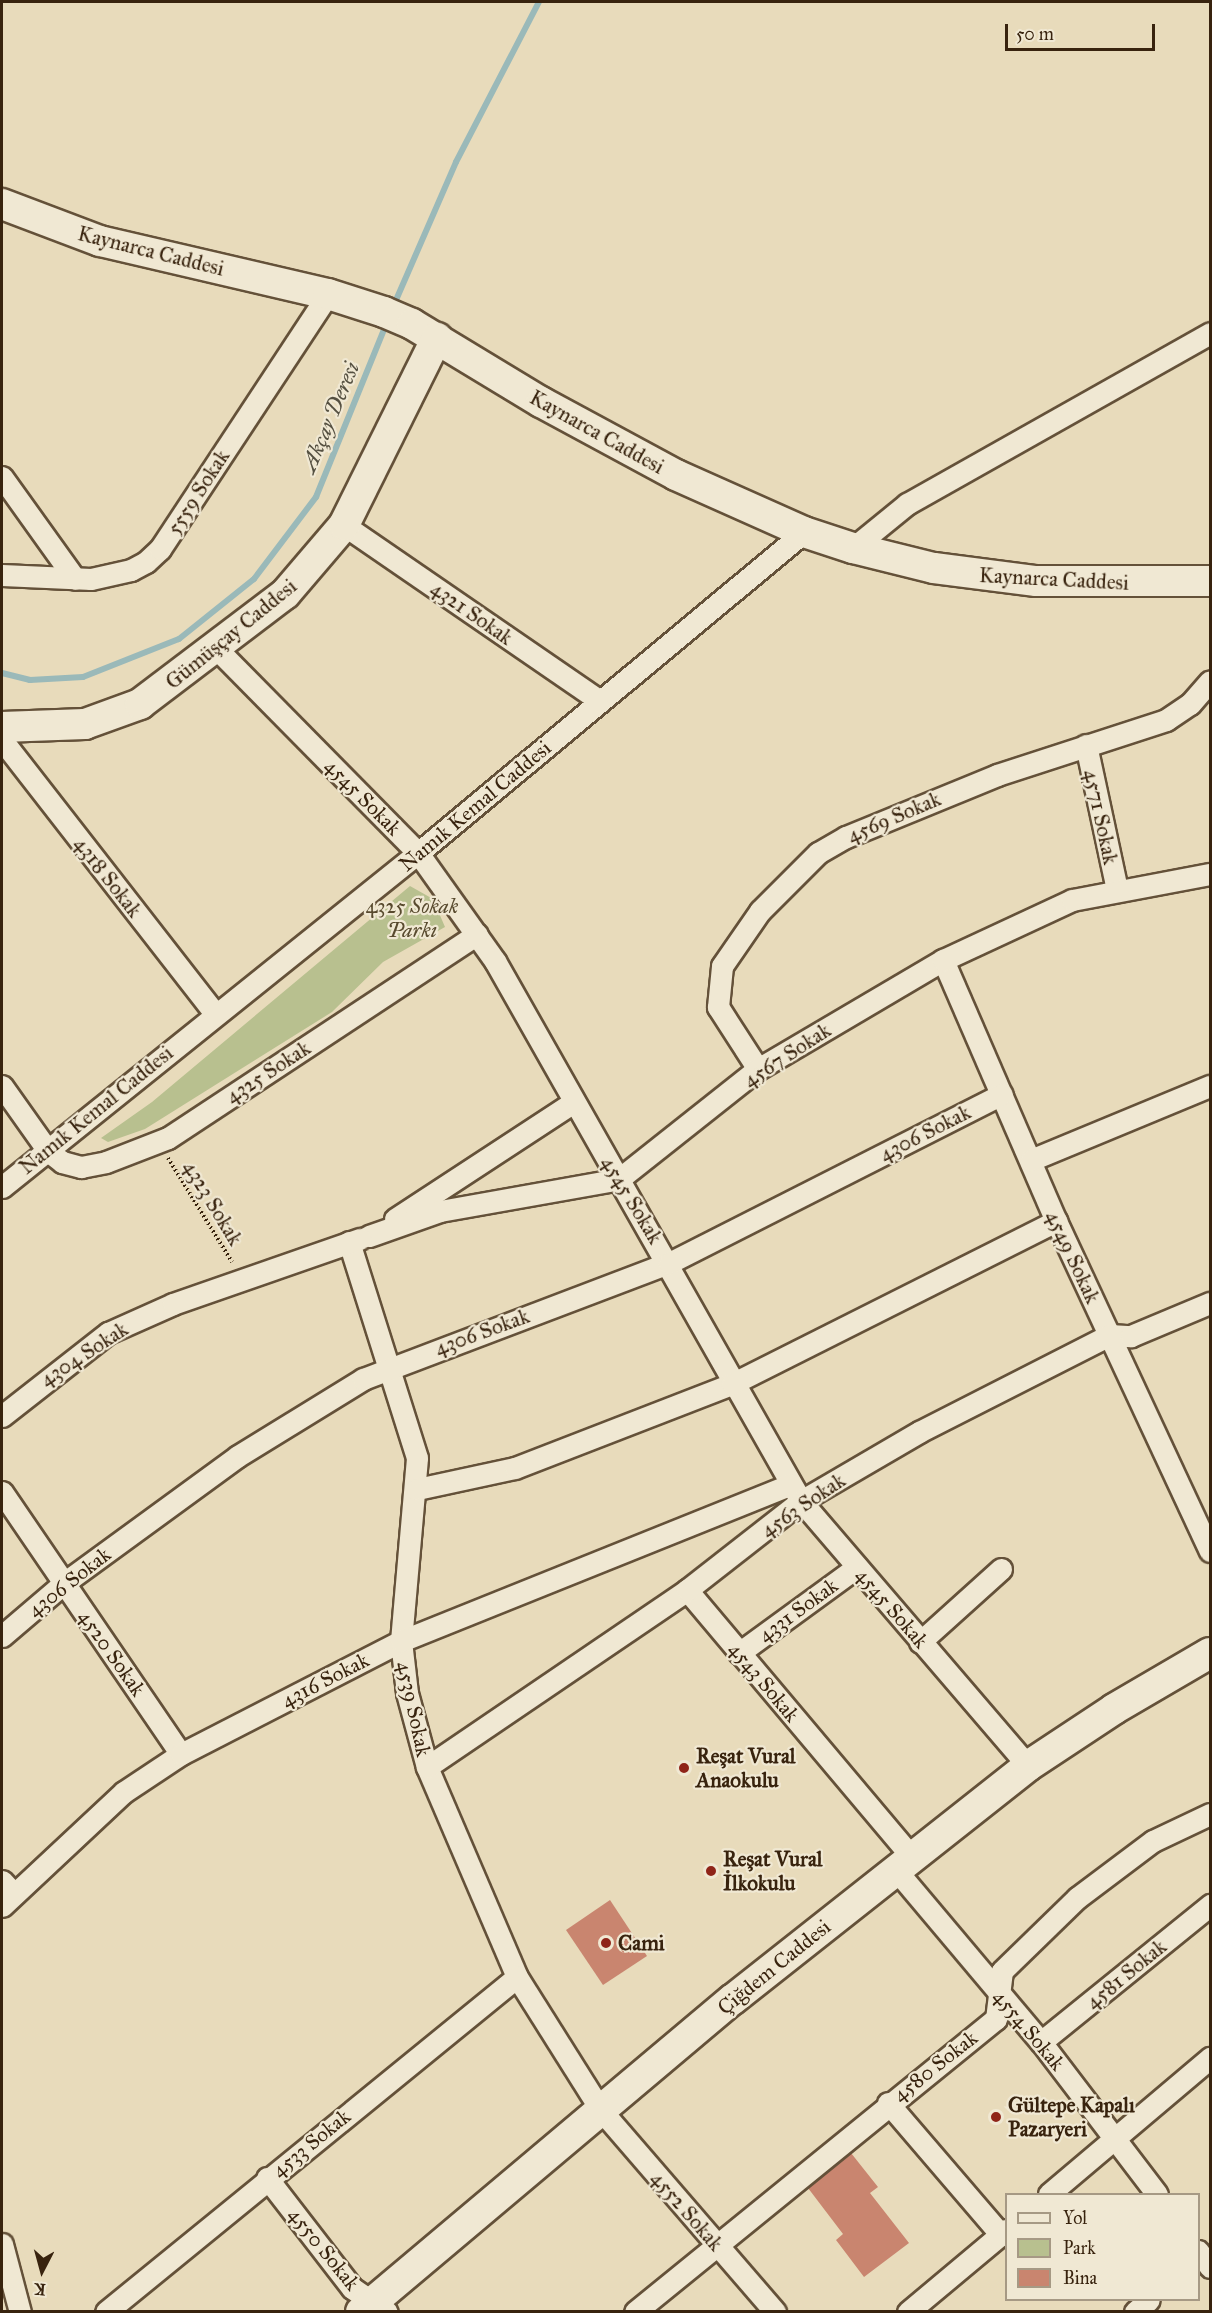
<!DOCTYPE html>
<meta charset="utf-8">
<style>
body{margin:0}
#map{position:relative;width:1212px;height:2313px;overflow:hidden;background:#e8dbbb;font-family:"IM FELL Great Primer",serif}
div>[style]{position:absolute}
.green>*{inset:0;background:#b8c08f}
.stream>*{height:6px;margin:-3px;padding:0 3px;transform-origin:3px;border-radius:3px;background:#9ab9b9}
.building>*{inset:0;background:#c9856f}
.path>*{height:4px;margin-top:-2px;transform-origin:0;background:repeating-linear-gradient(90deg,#38230e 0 1.5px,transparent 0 4.5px)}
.roads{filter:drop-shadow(2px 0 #645139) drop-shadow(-2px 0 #645139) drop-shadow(0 2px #645139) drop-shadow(0 -2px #645139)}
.street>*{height:21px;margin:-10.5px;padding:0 10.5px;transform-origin:10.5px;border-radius:10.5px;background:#f0e8d3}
.secondary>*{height:30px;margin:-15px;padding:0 15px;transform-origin:15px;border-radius:15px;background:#f0e8d3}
.dots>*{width:16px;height:16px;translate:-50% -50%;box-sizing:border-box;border:3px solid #f0e8d3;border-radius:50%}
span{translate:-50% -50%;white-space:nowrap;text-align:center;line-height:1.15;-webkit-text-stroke:4.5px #f0e8d3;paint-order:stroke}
.street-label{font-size:21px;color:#38230e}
.park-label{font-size:21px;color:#584a2e;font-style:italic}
.poi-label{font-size:21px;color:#38230e;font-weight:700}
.left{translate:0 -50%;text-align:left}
.water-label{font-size:22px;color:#555041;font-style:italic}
.frame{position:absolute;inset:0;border:3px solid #38230e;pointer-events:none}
.legend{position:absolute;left:1005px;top:2193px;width:195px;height:108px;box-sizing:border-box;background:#f0e8d3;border:2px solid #a69984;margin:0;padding:8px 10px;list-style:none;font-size:18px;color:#38230e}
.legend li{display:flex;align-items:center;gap:12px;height:30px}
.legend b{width:30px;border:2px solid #a69984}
.north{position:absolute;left:12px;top:2241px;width:60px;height:60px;-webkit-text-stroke:4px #f0e8d3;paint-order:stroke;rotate:186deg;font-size:16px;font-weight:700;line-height:24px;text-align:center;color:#38230e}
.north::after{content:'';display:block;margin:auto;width:21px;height:27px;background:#38230e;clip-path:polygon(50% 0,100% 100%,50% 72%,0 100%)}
.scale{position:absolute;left:1005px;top:24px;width:150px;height:27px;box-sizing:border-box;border:3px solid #38230e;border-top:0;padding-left:8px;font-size:18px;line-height:21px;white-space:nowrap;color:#38230e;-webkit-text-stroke:4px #f0e8d3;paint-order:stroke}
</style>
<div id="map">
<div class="green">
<i style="clip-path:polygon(410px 886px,433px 899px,445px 927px,383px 962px,332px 1012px,145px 1129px,108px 1142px,101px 1138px,152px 1102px)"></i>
</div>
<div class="stream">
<i style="left:393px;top:307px;width:158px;rotate:-66.5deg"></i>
<i style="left:456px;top:162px;width:180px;rotate:-62.6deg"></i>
<i style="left:2px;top:673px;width:29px;rotate:14deg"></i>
<i style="left:30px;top:680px;width:53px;rotate:-3.2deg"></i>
<i style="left:83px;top:677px;width:103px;rotate:-21.6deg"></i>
<i style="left:179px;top:639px;width:96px;rotate:-38.7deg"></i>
<i style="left:254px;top:579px;width:103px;rotate:-52.9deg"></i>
<i style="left:316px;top:497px;width:189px;rotate:-67.9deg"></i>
</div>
<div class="building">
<i style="clip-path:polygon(610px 1900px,647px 1956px,603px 1985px,566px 1930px)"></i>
<i style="clip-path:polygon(851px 2153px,878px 2187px,870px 2193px,909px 2243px,864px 2277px,836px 2240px,843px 2234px,808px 2188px)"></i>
</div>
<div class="path">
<i style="left:168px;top:1158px;width:122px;rotate:58.4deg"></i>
</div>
<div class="roads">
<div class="street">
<i style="left:2px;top:477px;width:125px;rotate:54.4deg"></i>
<i style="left:344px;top:525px;width:311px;rotate:34.5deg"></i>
<i style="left:853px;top:548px;width:70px;rotate:-39.2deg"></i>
<i style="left:907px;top:504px;width:348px;rotate:-29.4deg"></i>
<i style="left:2px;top:575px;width:89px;rotate:2.6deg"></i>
<i style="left:91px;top:579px;width:41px;rotate:-12.7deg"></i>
<i style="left:131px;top:570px;width:17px;rotate:-28deg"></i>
<i style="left:146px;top:562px;width:19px;rotate:-43deg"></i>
<i style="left:160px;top:549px;width:305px;rotate:-56.6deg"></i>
<i style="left:217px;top:649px;width:286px;rotate:45.4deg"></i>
<i style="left:418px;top:853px;width:133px;rotate:54.5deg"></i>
<i style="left:495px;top:961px;width:621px;rotate:60.46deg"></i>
<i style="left:801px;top:1501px;width:349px;rotate:49.4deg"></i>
<i style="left:2px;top:740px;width:347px;rotate:52.1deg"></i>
<i style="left:1086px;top:745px;width:147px;rotate:77.9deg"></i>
<i style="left:943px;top:960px;width:284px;rotate:66.6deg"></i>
<i style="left:1056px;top:1221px;width:364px;rotate:65deg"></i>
<i style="left:758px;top:1069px;width:74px;rotate:-122.8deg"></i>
<i style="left:718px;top:1007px;width:41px;rotate:-84.4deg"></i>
<i style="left:722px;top:966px;width:67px;rotate:-55.4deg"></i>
<i style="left:760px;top:911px;width:82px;rotate:-45deg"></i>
<i style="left:818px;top:853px;width:32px;rotate:-30deg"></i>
<i style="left:846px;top:837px;width:163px;rotate:-22.3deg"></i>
<i style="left:997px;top:775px;width:178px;rotate:-18deg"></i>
<i style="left:1166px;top:720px;width:29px;rotate:-34deg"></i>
<i style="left:1190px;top:704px;width:30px;rotate:-49deg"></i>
<i style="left:2px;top:1086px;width:80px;rotate:54.7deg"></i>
<i style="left:48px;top:1151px;width:18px;rotate:38deg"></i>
<i style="left:62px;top:1162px;width:20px;rotate:15deg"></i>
<i style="left:81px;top:1167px;width:25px;rotate:-11deg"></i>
<i style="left:106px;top:1162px;width:66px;rotate:-21.2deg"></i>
<i style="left:168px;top:1138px;width:370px;rotate:-33.4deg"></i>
<i style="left:1031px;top:1160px;width:194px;rotate:-22.5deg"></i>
<i style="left:2px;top:1187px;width:533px;rotate:-38.76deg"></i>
<i style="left:418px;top:853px;width:502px;rotate:-39.75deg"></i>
<i style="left:395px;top:1219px;width:214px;rotate:-33.2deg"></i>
<i style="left:369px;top:1236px;width:75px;rotate:-19.4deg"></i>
<i style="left:440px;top:1211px;width:182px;rotate:-10.1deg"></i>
<i style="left:619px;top:1179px;width:177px;rotate:-38.4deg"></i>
<i style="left:758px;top:1069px;width:215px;rotate:-30.5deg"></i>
<i style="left:943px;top:960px;width:142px;rotate:-24.9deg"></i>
<i style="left:1072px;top:900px;width:140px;rotate:-10.7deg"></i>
<i style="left:349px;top:1242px;width:226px;rotate:72.5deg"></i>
<i style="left:417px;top:1458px;width:184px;rotate:95deg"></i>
<i style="left:401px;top:1641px;width:52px;rotate:83.4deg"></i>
<i style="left:407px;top:1693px;width:77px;rotate:74.9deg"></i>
<i style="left:427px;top:1767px;width:228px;rotate:66.8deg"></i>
<i style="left:517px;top:1977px;width:156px;rotate:57.8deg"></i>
<i style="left:600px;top:2109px;width:268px;rotate:49.2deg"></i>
<i style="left:2px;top:1416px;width:135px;rotate:-38.1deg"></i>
<i style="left:108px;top:1333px;width:71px;rotate:-24deg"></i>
<i style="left:173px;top:1304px;width:198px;rotate:-19.2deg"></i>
<i style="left:417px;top:1489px;width:100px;rotate:-12.1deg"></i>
<i style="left:515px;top:1468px;width:233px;rotate:-21.2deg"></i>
<i style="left:732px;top:1384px;width:363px;rotate:-26.7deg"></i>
<i style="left:2px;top:1492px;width:317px;rotate:55.7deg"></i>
<i style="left:687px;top:1590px;width:349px;rotate:49.9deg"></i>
<i style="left:2px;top:1636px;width:82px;rotate:-40.5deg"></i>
<i style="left:64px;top:1583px;width:215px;rotate:-36.1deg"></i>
<i style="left:238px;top:1456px;width:147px;rotate:-31.6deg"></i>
<i style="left:363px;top:1379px;width:327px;rotate:-20.8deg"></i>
<i style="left:669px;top:1263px;width:373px;rotate:-26.9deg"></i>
<i style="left:920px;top:1642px;width:109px;rotate:-42deg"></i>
<i style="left:739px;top:1653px;width:146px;rotate:-36.1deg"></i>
<i style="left:427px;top:1767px;width:315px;rotate:-34.2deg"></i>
<i style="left:687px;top:1590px;width:145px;rotate:-38deg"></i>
<i style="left:801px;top:1501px;width:137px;rotate:-30.3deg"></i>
<i style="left:919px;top:1432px;width:213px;rotate:-27deg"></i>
<i style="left:1109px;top:1335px;width:22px;rotate:3deg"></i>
<i style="left:1131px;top:1336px;width:86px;rotate:-22.7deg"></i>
<i style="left:896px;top:1870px;width:225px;rotate:49.9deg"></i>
<i style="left:1041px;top:2042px;width:191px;rotate:52.7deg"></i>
<i style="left:2px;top:1881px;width:18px;rotate:47deg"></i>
<i style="left:2px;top:1906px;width:167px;rotate:-43.1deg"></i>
<i style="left:124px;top:1792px;width:69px;rotate:-33.7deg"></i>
<i style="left:181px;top:1754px;width:247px;rotate:-27.2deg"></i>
<i style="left:401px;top:1641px;width:420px;rotate:-21.9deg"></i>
<i style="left:1041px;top:2042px;width:218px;rotate:-39deg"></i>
<i style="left:888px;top:2103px;width:174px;rotate:49.4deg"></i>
<i style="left:267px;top:2178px;width:139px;rotate:52.3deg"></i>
<i style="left:352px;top:2288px;width:42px;rotate:34.4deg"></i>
<i style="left:1049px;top:2194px;width:211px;rotate:-40.2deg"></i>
<i style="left:2px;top:2244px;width:70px;rotate:75.2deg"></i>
<i style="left:1198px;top:2251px;width:20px;rotate:53deg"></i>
<i style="left:106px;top:2312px;width:530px;rotate:-39.18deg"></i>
<i style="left:635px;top:2312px;width:465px;rotate:-39.1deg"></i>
<i style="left:996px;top:2019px;width:48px;rotate:-82.9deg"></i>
<i style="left:1002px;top:1971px;width:105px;rotate:-44.2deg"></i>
<i style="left:1077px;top:1898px;width:95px;rotate:-36.9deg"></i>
<i style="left:1153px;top:1841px;width:63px;rotate:-25.3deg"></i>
<i style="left:908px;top:2312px;width:128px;rotate:-39.9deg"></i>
<i style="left:1135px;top:2312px;width:18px;rotate:-41deg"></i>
</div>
<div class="secondary">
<i style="left:2px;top:204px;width:105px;rotate:20.7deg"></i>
<i style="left:100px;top:241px;width:234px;rotate:13.1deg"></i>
<i style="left:328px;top:294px;width:59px;rotate:17.8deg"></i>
<i style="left:384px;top:312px;width:30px;rotate:23deg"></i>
<i style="left:412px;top:324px;width:151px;rotate:31.2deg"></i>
<i style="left:541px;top:402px;width:153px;rotate:28.4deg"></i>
<i style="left:676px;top:475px;width:140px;rotate:24deg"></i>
<i style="left:804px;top:532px;width:52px;rotate:18.1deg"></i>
<i style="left:853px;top:548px;width:83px;rotate:13.9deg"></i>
<i style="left:934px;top:568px;width:103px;rotate:7.3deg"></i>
<i style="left:1036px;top:581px;width:174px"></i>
<i style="left:2px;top:727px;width:83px;rotate:-2.1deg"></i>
<i style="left:85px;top:724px;width:59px;rotate:-20deg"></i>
<i style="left:140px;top:704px;width:182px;rotate:-37.2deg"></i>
<i style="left:285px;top:594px;width:91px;rotate:-49.5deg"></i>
<i style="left:344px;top:525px;width:209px;rotate:-63.6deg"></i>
<i style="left:361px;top:2312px;width:485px;rotate:-40.1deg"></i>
<i style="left:732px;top:2000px;width:377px;rotate:-38.3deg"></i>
<i style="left:1028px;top:1766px;width:103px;rotate:-33.5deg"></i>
<i style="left:1114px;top:1709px;width:111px;rotate:-30.3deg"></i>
</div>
</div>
<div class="dots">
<i style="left:684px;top:1768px;background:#8f2418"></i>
<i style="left:711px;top:1871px;background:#8f2418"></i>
<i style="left:606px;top:1943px;background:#8f2418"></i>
<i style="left:996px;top:2117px;background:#8f2418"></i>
</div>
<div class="street-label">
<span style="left:151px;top:251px;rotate:14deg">Kaynarca Caddesi</span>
<span style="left:597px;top:432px;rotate:29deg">Kaynarca Caddesi</span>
<span style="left:198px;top:492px;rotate:-57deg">5559 Sokak</span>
<span style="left:1054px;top:579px;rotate:3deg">Kaynarca Caddesi</span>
<span style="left:472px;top:613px;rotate:35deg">4321 Sokak</span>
<span style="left:231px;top:634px;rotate:-39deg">Gümüşçay Caddesi</span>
<span style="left:363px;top:797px;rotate:45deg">4545 Sokak</span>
<span style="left:475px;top:806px;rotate:-40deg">Namık Kemal Caddesi</span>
<span style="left:894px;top:817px;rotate:-23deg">4569 Sokak</span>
<span style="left:1101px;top:817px;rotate:78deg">4571 Sokak</span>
<span style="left:108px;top:877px;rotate:52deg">4318 Sokak</span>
<span style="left:787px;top:1055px;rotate:-33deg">4567 Sokak</span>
<span style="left:268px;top:1072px;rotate:-33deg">4325 Sokak</span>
<span style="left:96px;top:1110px;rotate:-39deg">Namık Kemal Caddesi</span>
<span style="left:925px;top:1133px;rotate:-27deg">4306 Sokak</span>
<span style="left:632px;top:1200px;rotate:59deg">4545 Sokak</span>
<span style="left:213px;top:1203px;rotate:59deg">4323 Sokak</span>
<span style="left:1073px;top:1257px;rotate:65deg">4549 Sokak</span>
<span style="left:482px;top:1332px;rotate:-20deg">4306 Sokak</span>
<span style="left:84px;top:1354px;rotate:-33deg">4304 Sokak</span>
<span style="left:803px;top:1505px;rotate:-34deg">4563 Sokak</span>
<span style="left:69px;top:1582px;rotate:-38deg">4306 Sokak</span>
<span style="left:892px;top:1608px;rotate:49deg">4545 Sokak</span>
<span style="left:798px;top:1610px;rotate:-36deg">4331 Sokak</span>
<span style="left:112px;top:1653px;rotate:55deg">4520 Sokak</span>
<span style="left:325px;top:1680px;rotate:-27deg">4316 Sokak</span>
<span style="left:764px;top:1682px;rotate:50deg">4543 Sokak</span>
<span style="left:414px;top:1709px;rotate:78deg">4539 Sokak</span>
<span style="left:774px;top:1967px;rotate:-39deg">Çiğdem Caddesi</span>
<span style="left:1126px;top:1974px;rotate:-39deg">4581 Sokak</span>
<span style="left:1029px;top:2030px;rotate:50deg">4554 Sokak</span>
<span style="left:935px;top:2066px;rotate:-38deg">4580 Sokak</span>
<span style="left:311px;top:2143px;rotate:-39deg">4533 Sokak</span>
<span style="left:687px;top:2211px;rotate:49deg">4552 Sokak</span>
<span style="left:324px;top:2249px;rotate:51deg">4550 Sokak</span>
</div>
<div class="park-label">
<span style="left:412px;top:918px">4325 Sokak<br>Parkı</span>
</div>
<div class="poi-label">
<span class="left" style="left:696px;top:1768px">Reşat Vural<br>Anaokulu</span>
<span class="left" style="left:723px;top:1871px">Reşat Vural<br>İlkokulu</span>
<span class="left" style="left:618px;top:1943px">Cami</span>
<span class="left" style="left:1008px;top:2117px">Gültepe Kapalı<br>Pazaryeri</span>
</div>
<div class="water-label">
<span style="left:330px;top:417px;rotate:-67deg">Akçay Deresi</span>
</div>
<div class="frame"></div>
<ul class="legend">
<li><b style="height:8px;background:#f0e8d3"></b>Yol</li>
<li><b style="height:16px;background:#b8c08f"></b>Park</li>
<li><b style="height:16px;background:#c9856f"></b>Bina</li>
</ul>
<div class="north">K</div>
<div class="scale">50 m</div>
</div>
